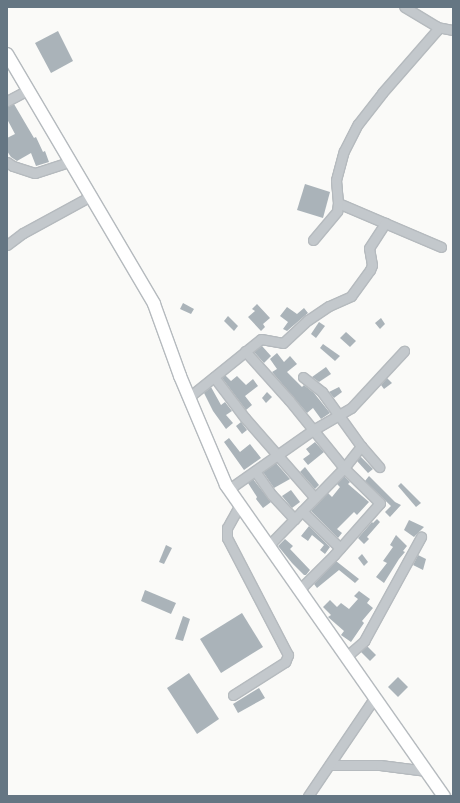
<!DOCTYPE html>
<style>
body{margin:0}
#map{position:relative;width:460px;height:803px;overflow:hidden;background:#fafaf8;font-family:Overpass,sans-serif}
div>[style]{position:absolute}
.building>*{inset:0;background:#aab3b9}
.roads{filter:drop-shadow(1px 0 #b5babe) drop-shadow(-1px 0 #b5babe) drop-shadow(0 1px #b5babe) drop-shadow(0 -1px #b5babe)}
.minor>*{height:9px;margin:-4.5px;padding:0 4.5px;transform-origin:4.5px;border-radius:4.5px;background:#c3c8cc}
.major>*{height:12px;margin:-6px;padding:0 6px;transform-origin:6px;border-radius:6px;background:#fff}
span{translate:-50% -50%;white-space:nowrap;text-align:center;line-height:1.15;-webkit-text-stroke:4px #fff;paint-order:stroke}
.frame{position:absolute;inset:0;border:8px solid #657683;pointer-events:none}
</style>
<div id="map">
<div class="building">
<i style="clip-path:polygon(58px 31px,73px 61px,51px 73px,35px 43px)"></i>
<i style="clip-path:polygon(14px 104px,34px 138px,36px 137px,43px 152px,45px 151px,49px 162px,36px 166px,31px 153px,17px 161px,11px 157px,7px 151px,7px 138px,15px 134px,7px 119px,7px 107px)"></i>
<i style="clip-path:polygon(305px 184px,330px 192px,323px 218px,297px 210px)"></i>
<i style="clip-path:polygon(183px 303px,194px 309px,191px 314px,180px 309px)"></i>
<i style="clip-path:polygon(257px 304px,270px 318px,263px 324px,265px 327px,261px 331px,248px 317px,255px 311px,252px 309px)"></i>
<i style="clip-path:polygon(287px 307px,297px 314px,304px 308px,308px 313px,287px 331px,283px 329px,288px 322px,280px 316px)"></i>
<i style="clip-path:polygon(228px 316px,238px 326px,234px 331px,224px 321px)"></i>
<i style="clip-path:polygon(381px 318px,385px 324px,380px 329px,375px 323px)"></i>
<i style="clip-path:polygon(319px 322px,325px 326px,316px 338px,311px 334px)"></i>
<i style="clip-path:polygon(346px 332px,356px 341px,350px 347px,340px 338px)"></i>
<i style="clip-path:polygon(323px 344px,340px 356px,335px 361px,320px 348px)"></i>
<i style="clip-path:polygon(262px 346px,271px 356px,264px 363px,254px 352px)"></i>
<i style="clip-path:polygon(277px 353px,284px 362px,290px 356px,297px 364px,287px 372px,302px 387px,304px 385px,314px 393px,330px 413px,321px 419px,313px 408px,307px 413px,272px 372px,277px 369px,270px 359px)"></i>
<i style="clip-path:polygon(326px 367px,331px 374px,319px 382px,312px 377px)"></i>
<i style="clip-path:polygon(225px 375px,231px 381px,237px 376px,246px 385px,253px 379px,258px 386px,245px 396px,252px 405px,246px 410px,222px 378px)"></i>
<i style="clip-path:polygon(387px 378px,392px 383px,384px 389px,381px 385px)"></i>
<i style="clip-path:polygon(211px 387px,221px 405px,225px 402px,232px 411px,226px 415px,233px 423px,226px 429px,213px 411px,204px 393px)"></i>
<i style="clip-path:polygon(339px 387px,342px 392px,334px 398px,329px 392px)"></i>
<i style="clip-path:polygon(267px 392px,272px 397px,266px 403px,262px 398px)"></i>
<i style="clip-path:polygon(241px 422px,247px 430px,242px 434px,236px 426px)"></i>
<i style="clip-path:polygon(229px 438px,240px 452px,250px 444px,261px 458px,244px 470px,224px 442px)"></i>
<i style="clip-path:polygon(315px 442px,324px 452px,308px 465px,303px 459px,310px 454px,306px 449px)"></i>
<i style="clip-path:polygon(360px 456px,373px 469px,368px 473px,357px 461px)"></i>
<i style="clip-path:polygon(276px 463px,290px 479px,274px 488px,263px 472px)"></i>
<i style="clip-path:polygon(305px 467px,319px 485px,315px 489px,300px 472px)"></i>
<i style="clip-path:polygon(344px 476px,350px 482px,348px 484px,369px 502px,357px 515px,354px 512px,337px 529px,342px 533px,338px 538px,311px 511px,328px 493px,332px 497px,340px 487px,337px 484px)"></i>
<i style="clip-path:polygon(369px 476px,395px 502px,401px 505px,390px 517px,385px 512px,391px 506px,365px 481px)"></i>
<i style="clip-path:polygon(253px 479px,271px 502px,263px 508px,256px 499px,257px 497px,248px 483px)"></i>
<i style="clip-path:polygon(401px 483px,421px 503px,416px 507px,398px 486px)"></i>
<i style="clip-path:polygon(291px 490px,300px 502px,292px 508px,282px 496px)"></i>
<i style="clip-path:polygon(377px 519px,380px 522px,367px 537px,369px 539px,364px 544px,358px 538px,372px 522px,373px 523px)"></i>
<i style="clip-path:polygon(409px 520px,424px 527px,414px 537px,404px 530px)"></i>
<i style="clip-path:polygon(309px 526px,330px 547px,325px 554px,320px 550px,324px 545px,312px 535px,308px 541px,301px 536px)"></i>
<i style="clip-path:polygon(396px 535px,407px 546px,403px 551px,405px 552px,399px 559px,384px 583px,376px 577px,387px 563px,383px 561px,393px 547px,390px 545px)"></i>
<i style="clip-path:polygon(285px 539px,293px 546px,290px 549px,310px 570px,306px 575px,304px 575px,292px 563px,278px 546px)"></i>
<i style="clip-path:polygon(166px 545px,172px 548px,164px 564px,159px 562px)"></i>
<i style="clip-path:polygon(362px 554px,368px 562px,364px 566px,358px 558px)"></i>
<i style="clip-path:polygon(418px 555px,426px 559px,423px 570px,413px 565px)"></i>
<i style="clip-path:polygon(336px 561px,359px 579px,355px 583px,339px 570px,317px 588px,314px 584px)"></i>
<i style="clip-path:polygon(145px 590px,176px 603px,171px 614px,141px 601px)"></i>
<i style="clip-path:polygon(359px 591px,370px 599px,367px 603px,373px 608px,362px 621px,364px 623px,351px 642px,341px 635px,344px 631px,328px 617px,331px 615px,323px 607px,330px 600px,337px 607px,341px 603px,349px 609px,358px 599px,354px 596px)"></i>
<i style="clip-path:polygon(242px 613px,263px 647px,221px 673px,200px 639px)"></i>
<i style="clip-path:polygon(183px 616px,190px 619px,183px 641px,175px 639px)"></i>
<i style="clip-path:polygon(367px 646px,376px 655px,370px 661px,361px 652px)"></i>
<i style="clip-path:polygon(189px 673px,219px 719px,197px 734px,167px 688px)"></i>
<i style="clip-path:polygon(398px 677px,408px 687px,398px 697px,388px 687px)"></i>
<i style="clip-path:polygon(259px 688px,265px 698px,238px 713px,233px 704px)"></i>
</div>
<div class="roads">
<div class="minor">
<i style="left:437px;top:27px;width:16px;rotate:11deg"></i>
<i style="left:7px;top:101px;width:24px;rotate:-28deg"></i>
<i style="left:7px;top:162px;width:7px;rotate:34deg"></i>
<i style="left:13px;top:166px;width:23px;rotate:18deg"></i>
<i style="left:35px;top:173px;width:38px;rotate:-18deg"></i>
<i style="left:338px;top:203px;width:112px;rotate:23.1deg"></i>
<i style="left:313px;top:240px;width:38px;rotate:-50deg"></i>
<i style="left:337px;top:211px;width:8px;rotate:-83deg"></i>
<i style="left:338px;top:203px;width:23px;rotate:-95deg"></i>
<i style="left:336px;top:180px;width:30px;rotate:-75deg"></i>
<i style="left:344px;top:151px;width:30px;rotate:-63deg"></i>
<i style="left:358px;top:124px;width:39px;rotate:-52deg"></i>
<i style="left:382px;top:93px;width:84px;rotate:-48.9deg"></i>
<i style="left:437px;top:30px;width:4px;rotate:-104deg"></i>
<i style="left:436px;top:26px;width:37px;rotate:-149deg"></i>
<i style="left:7px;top:245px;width:20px;rotate:-37deg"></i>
<i style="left:23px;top:233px;width:77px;rotate:-28.6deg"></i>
<i style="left:245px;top:351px;width:66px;rotate:48.1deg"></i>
<i style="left:289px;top:400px;width:87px;rotate:51deg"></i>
<i style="left:344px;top:468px;width:107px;rotate:134.2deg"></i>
<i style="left:214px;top:377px;width:51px;rotate:52.9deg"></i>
<i style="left:245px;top:418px;width:106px;rotate:48.8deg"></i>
<i style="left:303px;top:377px;width:24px;rotate:38deg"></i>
<i style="left:322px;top:392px;width:67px;rotate:54.2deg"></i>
<i style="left:361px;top:446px;width:28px;rotate:49deg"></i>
<i style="left:189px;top:397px;width:92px;rotate:-38.9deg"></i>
<i style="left:261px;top:339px;width:22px;rotate:10deg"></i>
<i style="left:283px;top:343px;width:34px;rotate:-43deg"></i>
<i style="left:308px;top:320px;width:25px;rotate:-34deg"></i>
<i style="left:329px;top:306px;width:24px;rotate:-24deg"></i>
<i style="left:351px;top:296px;width:32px;rotate:-54deg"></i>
<i style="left:370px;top:270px;width:5px;rotate:-68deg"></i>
<i style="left:372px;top:265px;width:17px;rotate:-100deg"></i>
<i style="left:369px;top:248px;width:30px;rotate:-57deg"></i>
<i style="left:255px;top:471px;width:29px;rotate:55deg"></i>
<i style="left:272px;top:495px;width:33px;rotate:47deg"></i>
<i style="left:229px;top:489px;width:103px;rotate:-35.1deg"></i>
<i style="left:313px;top:430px;width:44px;rotate:-30.1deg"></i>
<i style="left:351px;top:408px;width:78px;rotate:-47.1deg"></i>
<i style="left:302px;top:511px;width:53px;rotate:44.2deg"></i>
<i style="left:300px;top:589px;width:48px;rotate:-45deg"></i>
<i style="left:334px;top:555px;width:69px;rotate:-48.5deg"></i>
<i style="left:380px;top:503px;width:50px;rotate:-135.8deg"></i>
<i style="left:344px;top:468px;width:28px;rotate:-52deg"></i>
<i style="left:347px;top:656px;width:23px;rotate:-41deg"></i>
<i style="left:364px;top:641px;width:119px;rotate:-61.3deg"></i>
<i style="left:233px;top:695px;width:62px;rotate:-32.4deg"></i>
<i style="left:285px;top:662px;width:8px;rotate:-67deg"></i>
<i style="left:288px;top:655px;width:132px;rotate:-117.5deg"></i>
<i style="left:227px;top:538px;width:10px;rotate:-90deg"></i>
<i style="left:227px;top:528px;width:26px;rotate:-61deg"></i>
<i style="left:330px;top:765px;width:50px"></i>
<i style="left:380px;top:765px;width:47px;rotate:7.3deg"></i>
<i style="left:308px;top:796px;width:120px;rotate:-55.9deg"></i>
</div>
<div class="major">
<i style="left:7px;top:54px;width:290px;rotate:59.5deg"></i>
<i style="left:154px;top:304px;width:77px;rotate:70.1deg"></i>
<i style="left:180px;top:376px;width:118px;rotate:67.1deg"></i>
<i style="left:226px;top:485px;width:380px;rotate:55deg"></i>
</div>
</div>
<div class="frame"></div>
</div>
